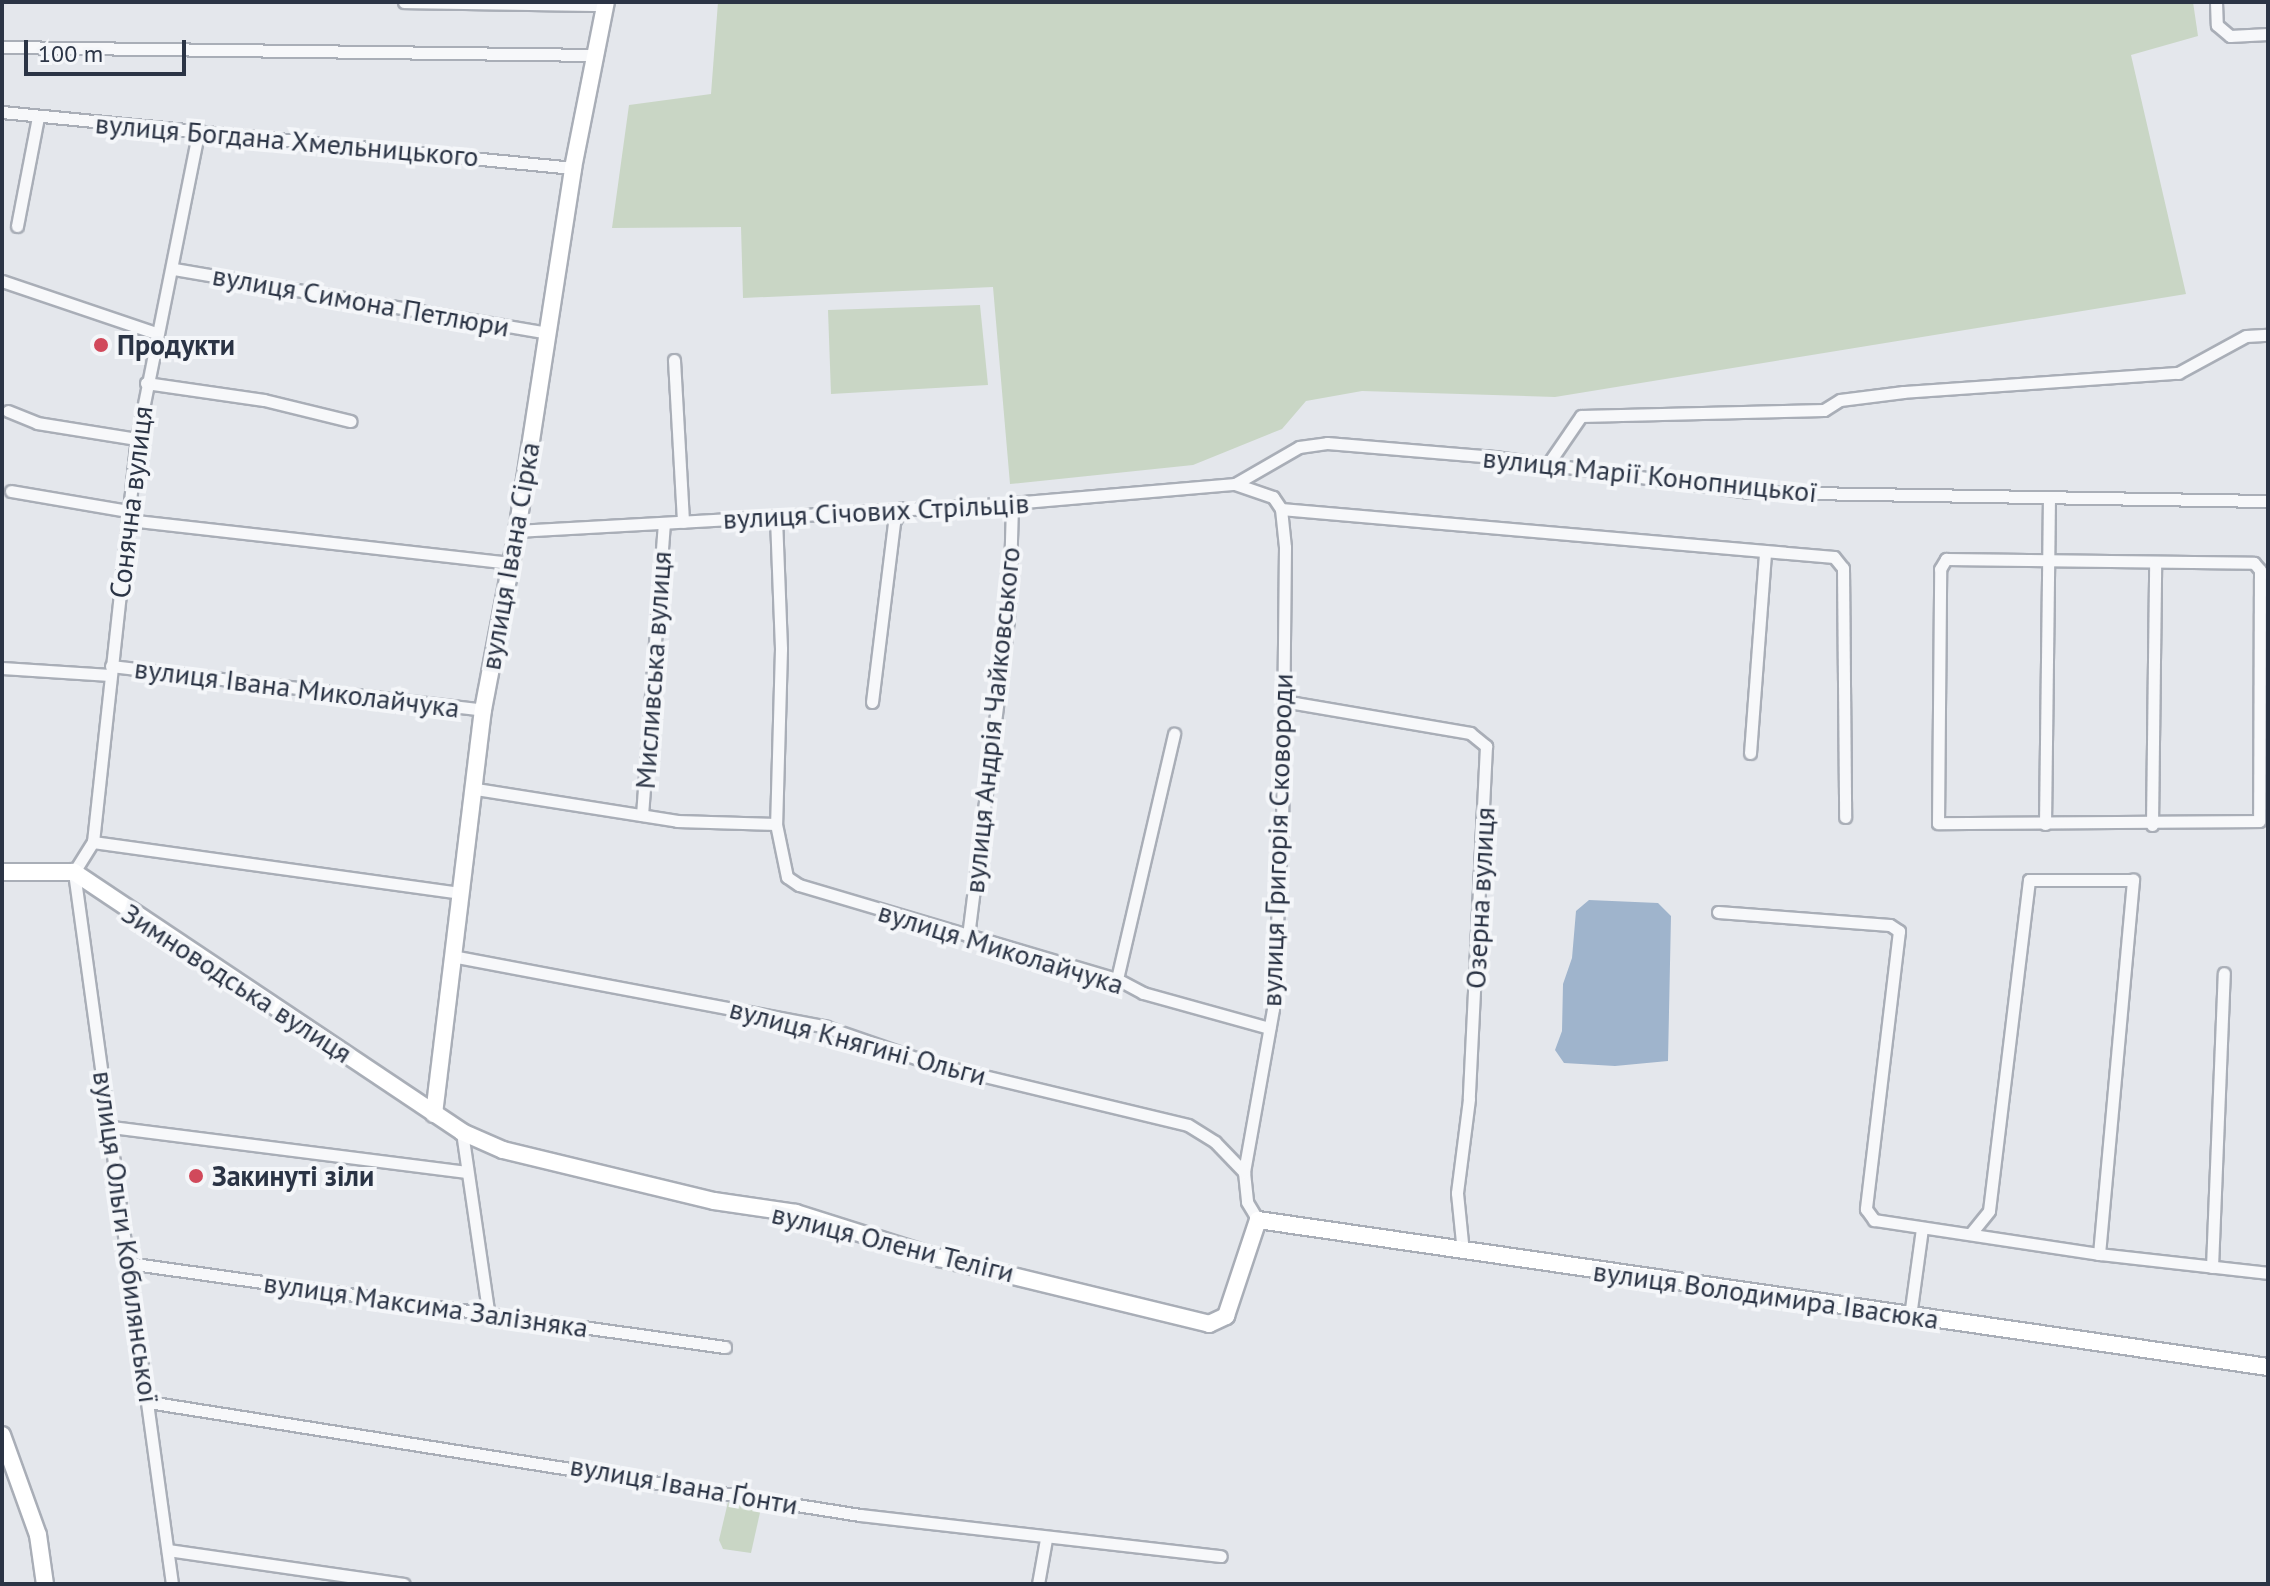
<!DOCTYPE html>
<meta charset="utf-8">
<style>
body{margin:0}
#map{position:relative;width:2270px;height:1586px;overflow:hidden;background:#e4e7ec;font-family:"PT Sans",sans-serif}
div>[style]{position:absolute}
.green>*{inset:0;background:#c9d6c5}
.water>*{inset:0;background:#9fb4cc}
.roads{filter:drop-shadow(2px 0 #a9aeb7) drop-shadow(-2px 0 #a9aeb7) drop-shadow(0 2px #a9aeb7) drop-shadow(0 -2px #a9aeb7)}
.street>*{height:11px;margin:-5.5px;padding:0 5.5px;transform-origin:5.5px;border-radius:5.5px;background:#f7f8fa}
.secondary>*{height:16px;margin:-8px;padding:0 8px;transform-origin:8px;border-radius:8px;background:#fff}
.dots>*{width:22px;height:22px;translate:-50% -50%;box-sizing:border-box;border:4px solid #f4f6f9;border-radius:50%}
span{translate:-50% -50%;white-space:nowrap;text-align:center;line-height:1.15;-webkit-text-stroke:8px #f4f6f9;paint-order:stroke}
.street-label{font-size:28px;color:#2b3445}
.poi-label{font-size:28px;color:#2b3445;font-weight:700}
.left{translate:0 -50%;text-align:left}
.frame{position:absolute;inset:0;border:4px solid #2b3445;pointer-events:none}
.scale{position:absolute;left:24px;top:40px;width:162px;height:36px;box-sizing:border-box;border:4px solid #2b3445;border-top:0;padding-left:10px;font-size:24px;line-height:28px;white-space:nowrap;color:#2b3445;-webkit-text-stroke:6px #f4f6f9;paint-order:stroke}
</style>
<div id="map">
<div class="green">
<i style="clip-path:polygon(718px 2px,2193px 2px,2198px 36px,2131px 55px,2186px 294px,1555px 397px,1362px 391px,1306px 401px,1282px 429px,1193px 465px,1010px 484px,993px 287px,743px 298px,741px 227px,612px 228px,629px 105px,711px 94px)"></i>
<i style="clip-path:polygon(980px 305px,988px 385px,831px 394px,828px 310px)"></i>
<i style="clip-path:polygon(728px 1502px,761px 1508px,751px 1553px,723px 1549px,719px 1540px)"></i>
</div>
<div class="water">
<i style="clip-path:polygon(1589px 900px,1658px 903px,1671px 916px,1668px 1061px,1615px 1066px,1564px 1063px,1555px 1050px,1562px 1031px,1563px 984px,1572px 958px,1576px 911px)"></i>
</div>
<div class="roads">
<div class="street">
<i style="left:404px;top:2px;width:201px;rotate:0.9deg"></i>
<i style="left:2216px;top:2px;width:23px;rotate:88deg"></i>
<i style="left:2217px;top:25px;width:17px;rotate:40deg"></i>
<i style="left:2230px;top:36px;width:38px;rotate:-3deg"></i>
<i style="left:2px;top:47px;width:595px;rotate:0.77deg"></i>
<i style="left:2px;top:112px;width:574px;rotate:5.6deg"></i>
<i style="left:17px;top:226px;width:111px;rotate:-79.1deg"></i>
<i style="left:174px;top:269px;width:379px;rotate:9.7deg"></i>
<i style="left:2px;top:281px;width:163px;rotate:18.7deg"></i>
<i style="left:674px;top:360px;width:162px;rotate:86.8deg"></i>
<i style="left:146px;top:383px;width:119px;rotate:8.2deg"></i>
<i style="left:264px;top:400px;width:89px;rotate:13.7deg"></i>
<i style="left:8px;top:411px;width:31px;rotate:22deg"></i>
<i style="left:37px;top:423px;width:101px;rotate:9.1deg"></i>
<i style="left:1548px;top:464px;width:58px;rotate:-55.5deg"></i>
<i style="left:1581px;top:416px;width:243px;rotate:-1.4deg"></i>
<i style="left:1824px;top:410px;width:19px;rotate:-32deg"></i>
<i style="left:1840px;top:400px;width:64px;rotate:-7.2deg"></i>
<i style="left:1903px;top:392px;width:276px;rotate:-4deg"></i>
<i style="left:2178px;top:373px;width:77px;rotate:-28.6deg"></i>
<i style="left:2246px;top:336px;width:22px;rotate:-3deg"></i>
<i style="left:1235px;top:484px;width:74px;rotate:-30deg"></i>
<i style="left:1299px;top:447px;width:28px;rotate:-8deg"></i>
<i style="left:1327px;top:443px;width:168px;rotate:4.8deg"></i>
<i style="left:1494px;top:457px;width:258px;rotate:7.8deg"></i>
<i style="left:1750px;top:492px;width:518px;rotate:1deg"></i>
<i style="left:11px;top:491px;width:119px;rotate:9.7deg"></i>
<i style="left:1281px;top:509px;width:555px;rotate:4.96deg"></i>
<i style="left:1834px;top:557px;width:14px;rotate:51deg"></i>
<i style="left:1843px;top:568px;width:249px;rotate:89.5deg"></i>
<i style="left:776px;top:518px;width:131px;rotate:87.8deg"></i>
<i style="left:781px;top:649px;width:175px;rotate:91.6deg"></i>
<i style="left:776px;top:824px;width:54px;rotate:78.3deg"></i>
<i style="left:787px;top:877px;width:14px;rotate:34deg"></i>
<i style="left:799px;top:885px;width:332px;rotate:16.5deg"></i>
<i style="left:1117px;top:979px;width:30px;rotate:28deg"></i>
<i style="left:1143px;top:993px;width:131px;rotate:15.5deg"></i>
<i style="left:128px;top:520px;width:384px;rotate:6.4deg"></i>
<i style="left:517px;top:531px;width:496px;rotate:-3.2deg"></i>
<i style="left:1012px;top:503px;width:224px;rotate:-4.9deg"></i>
<i style="left:1235px;top:484px;width:40px;rotate:18.9deg"></i>
<i style="left:1273px;top:497px;width:14px;rotate:56deg"></i>
<i style="left:1281px;top:509px;width:38px;rotate:84deg"></i>
<i style="left:1285px;top:547px;width:276px;rotate:90.6deg"></i>
<i style="left:1282px;top:823px;width:186px;rotate:92.8deg"></i>
<i style="left:1273px;top:1009px;width:166px;rotate:100.1deg"></i>
<i style="left:1244px;top:1172px;width:30px;rotate:84deg"></i>
<i style="left:1247px;top:1202px;width:21px;rotate:59deg"></i>
<i style="left:1946px;top:559px;width:308px;rotate:0.7deg"></i>
<i style="left:2254px;top:563px;width:9px;rotate:49deg"></i>
<i style="left:2260px;top:570px;width:251px;rotate:90.2deg"></i>
<i style="left:2259px;top:821px;width:321px;rotate:179.6deg"></i>
<i style="left:1938px;top:823px;width:254px;rotate:-89.5deg"></i>
<i style="left:1940px;top:569px;width:12px;rotate:-59deg"></i>
<i style="left:111px;top:666px;width:375px;rotate:6.7deg"></i>
<i style="left:2px;top:668px;width:108px;rotate:3.7deg"></i>
<i style="left:1283px;top:701px;width:190px;rotate:9.7deg"></i>
<i style="left:1470px;top:733px;width:21px;rotate:39deg"></i>
<i style="left:1486px;top:746px;width:353px;rotate:92.8deg"></i>
<i style="left:1469px;top:1099px;width:95px;rotate:97.3deg"></i>
<i style="left:1457px;top:1193px;width:59px;rotate:84.2deg"></i>
<i style="left:872px;top:702px;width:181px;rotate:-83deg"></i>
<i style="left:894px;top:522px;width:16px;rotate:-60deg"></i>
<i style="left:1750px;top:753px;width:202px;rotate:-85.7deg"></i>
<i style="left:476px;top:789px;width:204px;rotate:9deg"></i>
<i style="left:677px;top:821px;width:99px;rotate:1.7deg"></i>
<i style="left:642px;top:815px;width:292px;rotate:-85.7deg"></i>
<i style="left:2045px;top:824px;width:324px;rotate:-89.3deg"></i>
<i style="left:2152px;top:825px;width:263px;rotate:-89.3deg"></i>
<i style="left:93px;top:842px;width:372px;rotate:7.9deg"></i>
<i style="left:1718px;top:912px;width:172px;rotate:4.3deg"></i>
<i style="left:1890px;top:925px;width:11px;rotate:34deg"></i>
<i style="left:1899px;top:931px;width:280px;rotate:96.8deg"></i>
<i style="left:1866px;top:1209px;width:14px;rotate:54deg"></i>
<i style="left:1874px;top:1220px;width:228px;rotate:8.6deg"></i>
<i style="left:2099px;top:1254px;width:376px;rotate:-84.8deg"></i>
<i style="left:2133px;top:880px;width:104px;rotate:180deg"></i>
<i style="left:2029px;top:880px;width:333px;rotate:96.9deg"></i>
<i style="left:1989px;top:1211px;width:28px;rotate:129deg"></i>
<i style="left:968px;top:936px;width:327px;rotate:-82.8deg"></i>
<i style="left:1009px;top:612px;width:109px;rotate:-88.4deg"></i>
<i style="left:452px;top:956px;width:381px;rotate:10.7deg"></i>
<i style="left:826px;top:1027px;width:110px;rotate:19.1deg"></i>
<i style="left:930px;top:1063px;width:265px;rotate:13.5deg"></i>
<i style="left:1188px;top:1125px;width:32px;rotate:32deg"></i>
<i style="left:1215px;top:1142px;width:42px;rotate:46deg"></i>
<i style="left:1117px;top:979px;width:252px;rotate:-76.9deg"></i>
<i style="left:111px;top:1127px;width:357px;rotate:7.2deg"></i>
<i style="left:462px;top:1132px;width:181px;rotate:81.7deg"></i>
<i style="left:2099px;top:1254px;width:170px;rotate:6.4deg"></i>
<i style="left:127px;top:1263px;width:604px;rotate:8deg"></i>
<i style="left:2212px;top:1267px;width:294px;rotate:-87.7deg"></i>
<i style="left:1910px;top:1316px;width:89px;rotate:-82.2deg"></i>
<i style="left:148px;top:1402px;width:721px;rotate:9.02deg"></i>
<i style="left:860px;top:1515px;width:363px;rotate:6.5deg"></i>
<i style="left:168px;top:1550px;width:238px;rotate:8.2deg"></i>
<i style="left:172px;top:1584px;width:719px;rotate:-97.84deg"></i>
<i style="left:74px;top:872px;width:36px;rotate:-58deg"></i>
<i style="left:93px;top:842px;width:405px;rotate:-83.8deg"></i>
<i style="left:137px;top:439px;width:315px;rotate:-78.7deg"></i>
<i style="left:1038px;top:1584px;width:46px;rotate:-79.9deg"></i>
</div>
<div class="secondary">
<i style="left:2px;top:872px;width:72px"></i>
<i style="left:74px;top:872px;width:467px;rotate:33.8deg"></i>
<i style="left:462px;top:1132px;width:45px;rotate:23.7deg"></i>
<i style="left:503px;top:1150px;width:217px;rotate:13.6deg"></i>
<i style="left:714px;top:1201px;width:83px;rotate:8.3deg"></i>
<i style="left:796px;top:1213px;width:150px;rotate:17.5deg"></i>
<i style="left:939px;top:1258px;width:278px;rotate:13.7deg"></i>
<i style="left:1209px;top:1324px;width:19px;rotate:-25deg"></i>
<i style="left:1226px;top:1316px;width:101px;rotate:-71.6deg"></i>
<i style="left:1258px;top:1220px;width:1021px;rotate:8.28deg"></i>
<i style="left:434px;top:1114px;width:407px;rotate:-83.1deg"></i>
<i style="left:483px;top:710px;width:182px;rotate:-79.2deg"></i>
<i style="left:517px;top:531px;width:367px;rotate:-81.2deg"></i>
<i style="left:573px;top:168px;width:169px;rotate:-78.8deg"></i>
<i style="left:2px;top:1435px;width:106px;rotate:70.2deg"></i>
<i style="left:38px;top:1535px;width:49px;rotate:81.9deg"></i>
</div>
</div>
<div class="dots">
<i style="left:101px;top:345px;background:#d1495b"></i>
<i style="left:196px;top:1176px;background:#d1495b"></i>
</div>
<div class="street-label">
<span style="left:287px;top:140px;rotate:5deg">вулиця Богдана Хмельницького</span>
<span style="left:361px;top:301px;rotate:10deg">вулиця Симона Петлюри</span>
<span style="left:1650px;top:475px;rotate:6deg">вулиця Марії Конопницької</span>
<span style="left:131px;top:502px;rotate:-83deg">Сонячна вулиця</span>
<span style="left:876px;top:511px;rotate:-3deg">вулиця Січових Стрільців</span>
<span style="left:510px;top:556px;rotate:-80deg">вулиця Івана Сірка</span>
<span style="left:653px;top:670px;rotate:-86deg">Мисливська вулиця</span>
<span style="left:297px;top:688px;rotate:7deg">вулиця Івана Миколайчука</span>
<span style="left:992px;top:720px;rotate:-84deg">вулиця Андрія Чайковського</span>
<span style="left:1277px;top:840px;rotate:-88deg">вулиця Григорія Сковороди</span>
<span style="left:1480px;top:898px;rotate:-87deg">Озерна вулиця</span>
<span style="left:1001px;top:948px;rotate:17deg">вулиця Миколайчука</span>
<span style="left:237px;top:983px;rotate:33deg">Зимноводська вулиця</span>
<span style="left:858px;top:1042px;rotate:15deg">вулиця Княгині Ольги</span>
<span style="left:126px;top:1237px;rotate:82deg">вулиця Ольги Кобилянської</span>
<span style="left:893px;top:1243px;rotate:14deg">вулиця Олени Теліги</span>
<span style="left:1766px;top:1295px;rotate:8deg">вулиця Володимира Івасюка</span>
<span style="left:426px;top:1305px;rotate:8deg">вулиця Максима Залізняка</span>
<span style="left:684px;top:1485px;rotate:10deg">вулиця Івана Ґонти</span>
</div>
<div class="poi-label">
<span class="left" style="left:117px;top:345px">Продукти</span>
<span class="left" style="left:212px;top:1176px">Закинуті зіли</span>
</div>
<div class="frame"></div>
<div class="scale">100 m</div>
</div>
